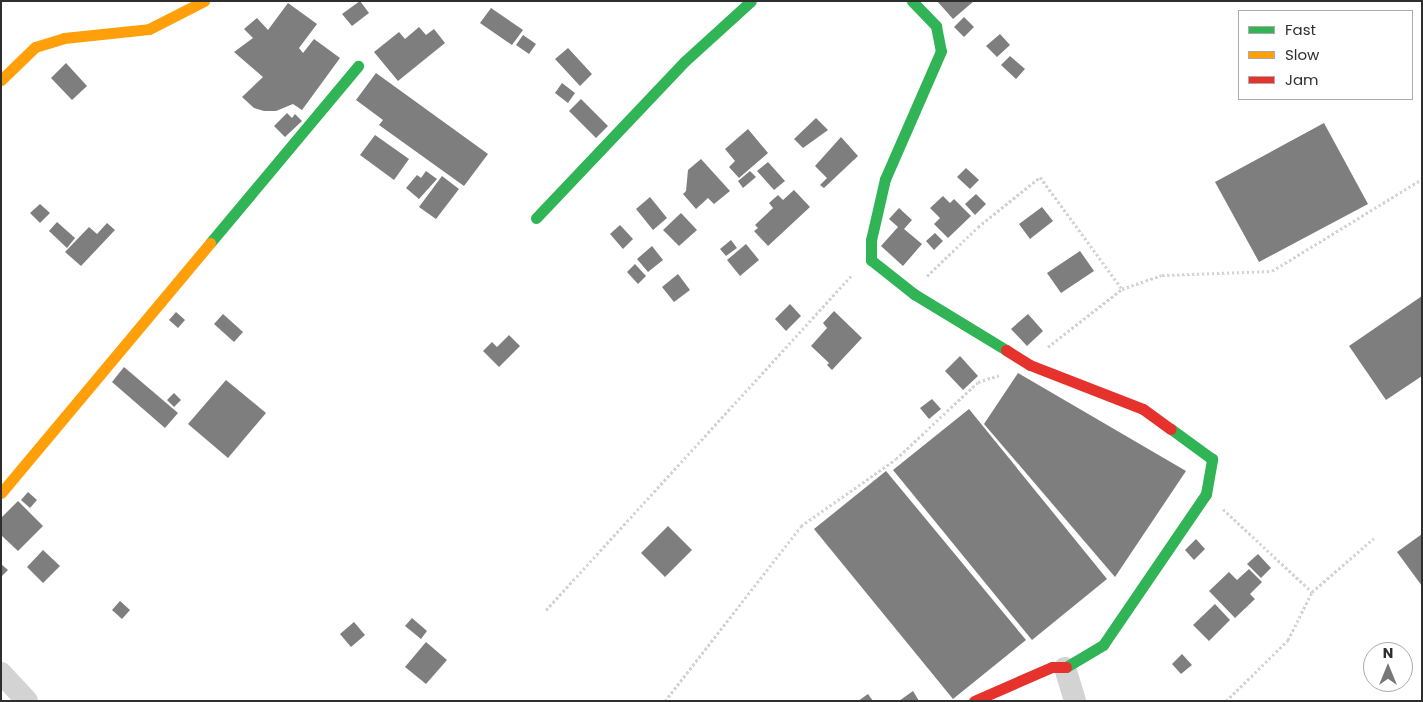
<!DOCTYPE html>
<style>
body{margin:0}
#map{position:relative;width:1423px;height:702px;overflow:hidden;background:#fff;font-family:Poppins,sans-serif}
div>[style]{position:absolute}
.building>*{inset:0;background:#7e7e7e}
.path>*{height:3px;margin-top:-1.5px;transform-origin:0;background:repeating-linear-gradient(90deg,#d3d3d3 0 2.5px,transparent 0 5px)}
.street>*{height:22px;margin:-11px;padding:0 11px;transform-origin:11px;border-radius:11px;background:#d3d3d3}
.fast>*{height:11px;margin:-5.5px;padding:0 5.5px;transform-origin:5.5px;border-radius:5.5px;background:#30b455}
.slow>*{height:11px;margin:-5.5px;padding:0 5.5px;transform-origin:5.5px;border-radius:5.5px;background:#ff9f0a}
.jam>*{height:11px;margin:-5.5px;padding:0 5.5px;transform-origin:5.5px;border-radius:5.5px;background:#e5322d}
span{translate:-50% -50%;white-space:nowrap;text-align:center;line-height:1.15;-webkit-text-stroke:5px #fff;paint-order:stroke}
.frame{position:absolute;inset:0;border:2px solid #2e2e2e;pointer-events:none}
.legend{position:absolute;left:1238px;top:10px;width:175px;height:90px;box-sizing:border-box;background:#fff;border:1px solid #ababab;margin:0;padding:6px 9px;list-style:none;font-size:15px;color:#2e2e2e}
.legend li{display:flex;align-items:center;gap:10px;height:25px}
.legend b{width:25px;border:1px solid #ababab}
.north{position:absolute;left:1363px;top:642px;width:50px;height:50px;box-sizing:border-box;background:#fff;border:1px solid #ababab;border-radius:50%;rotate:0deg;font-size:14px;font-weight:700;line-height:20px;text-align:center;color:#2e2e2e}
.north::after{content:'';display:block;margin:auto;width:18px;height:22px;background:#777;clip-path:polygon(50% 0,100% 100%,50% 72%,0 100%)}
</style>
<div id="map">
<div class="building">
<i style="clip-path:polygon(360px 1px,369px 13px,352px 26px,342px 14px)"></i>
<i style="clip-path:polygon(937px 1px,974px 1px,953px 19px)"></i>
<i style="clip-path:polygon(288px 3px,317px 24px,299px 48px,303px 53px,314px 39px,340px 58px,302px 110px,293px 104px,276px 111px,264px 111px,254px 108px,242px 97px,263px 77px,234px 52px,253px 38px,244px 29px,257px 18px,268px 30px)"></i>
<i style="clip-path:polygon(491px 8px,523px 30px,512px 45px,480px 23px)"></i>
<i style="clip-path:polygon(964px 17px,974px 27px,964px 37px,954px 27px)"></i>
<i style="clip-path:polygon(419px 27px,426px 35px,434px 29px,445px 43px,398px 81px,374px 52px,399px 32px,405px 39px)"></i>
<i style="clip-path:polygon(1000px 34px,1010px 45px,997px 57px,986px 46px)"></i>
<i style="clip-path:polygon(523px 35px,536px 44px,529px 54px,516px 45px)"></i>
<i style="clip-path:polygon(568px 48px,592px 74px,580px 86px,555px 59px)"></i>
<i style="clip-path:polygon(1010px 56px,1025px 69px,1016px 79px,1001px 65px)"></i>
<i style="clip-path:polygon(66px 63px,87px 86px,72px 100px,51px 78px)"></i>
<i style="clip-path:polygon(376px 73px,488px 154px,464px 186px,379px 125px,383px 120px,356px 100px)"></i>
<i style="clip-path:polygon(562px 83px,575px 93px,568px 103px,555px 93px)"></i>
<i style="clip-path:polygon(581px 99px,608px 126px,596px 138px,569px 111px)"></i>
<i style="clip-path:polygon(287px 113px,292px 118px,295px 114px,302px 121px,285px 137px,274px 126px)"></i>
<i style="clip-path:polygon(816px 118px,828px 130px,803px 148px,794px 139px)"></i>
<i style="clip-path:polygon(1324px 123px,1368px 204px,1259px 262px,1215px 182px)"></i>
<i style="clip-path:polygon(748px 129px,768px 153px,739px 178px,729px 167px,735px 161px,725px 149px)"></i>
<i style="clip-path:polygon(375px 135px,409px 159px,394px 180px,360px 155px)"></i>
<i style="clip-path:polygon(841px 137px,858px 156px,824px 188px,820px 185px,827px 178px,815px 166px)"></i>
<i style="clip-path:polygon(701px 159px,730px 191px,714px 204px,708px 198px,696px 209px,683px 194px,686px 191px,688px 170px)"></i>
<i style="clip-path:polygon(768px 162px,785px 181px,774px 190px,757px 171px)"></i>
<i style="clip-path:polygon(966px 168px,979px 180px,970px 189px,957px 177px)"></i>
<i style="clip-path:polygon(426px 171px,437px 179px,419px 199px,406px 188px,417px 175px,421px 178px)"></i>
<i style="clip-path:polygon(750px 171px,756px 177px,743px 188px,738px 181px)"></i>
<i style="clip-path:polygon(442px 176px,459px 189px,436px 219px,419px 207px)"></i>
<i style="clip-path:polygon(794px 190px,810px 207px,768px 246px,754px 231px,758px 228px,755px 225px,773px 208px,769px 203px,778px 195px,783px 200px)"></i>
<i style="clip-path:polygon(976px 194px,986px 204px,975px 215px,965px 204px)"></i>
<i style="clip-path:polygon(943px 196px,950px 203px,954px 199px,971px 216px,948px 238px,934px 224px,940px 218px,930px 208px)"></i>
<i style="clip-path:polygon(650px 197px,667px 218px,653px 230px,636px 209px)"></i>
<i style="clip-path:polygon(40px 204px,50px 213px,40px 223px,30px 213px)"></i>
<i style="clip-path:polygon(1042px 207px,1053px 221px,1030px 239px,1019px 224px)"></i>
<i style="clip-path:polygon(899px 208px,912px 220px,904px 229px,922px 244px,903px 266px,881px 246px,898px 227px,889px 219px)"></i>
<i style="clip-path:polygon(681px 213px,697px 230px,679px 246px,663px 230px)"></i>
<i style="clip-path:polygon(57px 222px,75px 238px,67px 248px,49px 231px)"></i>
<i style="clip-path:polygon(107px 223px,115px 230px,81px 266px,65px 252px,89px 227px,97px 234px)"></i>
<i style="clip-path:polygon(620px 225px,633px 239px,623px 249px,610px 234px)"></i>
<i style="clip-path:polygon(935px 233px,943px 241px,934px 250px,926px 241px)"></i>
<i style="clip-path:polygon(731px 240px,737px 248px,726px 256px,720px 249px)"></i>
<i style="clip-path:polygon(746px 244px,759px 260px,740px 276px,727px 260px)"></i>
<i style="clip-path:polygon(652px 246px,663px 260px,648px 272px,637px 259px)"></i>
<i style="clip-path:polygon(1080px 251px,1094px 271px,1061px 293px,1047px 273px)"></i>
<i style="clip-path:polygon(635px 264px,646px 276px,638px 284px,627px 272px)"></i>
<i style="clip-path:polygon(678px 274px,690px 290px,674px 302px,662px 287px)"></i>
<i style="clip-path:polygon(1422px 296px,1422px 376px,1386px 400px,1349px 346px)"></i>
<i style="clip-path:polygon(790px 304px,801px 316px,786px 331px,775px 319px)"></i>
<i style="clip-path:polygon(834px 311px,862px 338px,832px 370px,827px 365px,829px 363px,811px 346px,827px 328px,823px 323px)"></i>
<i style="clip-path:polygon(176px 312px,185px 320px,178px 328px,169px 320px)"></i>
<i style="clip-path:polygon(223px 314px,243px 332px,234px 342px,214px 324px)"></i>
<i style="clip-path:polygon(1028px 314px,1043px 331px,1027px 346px,1011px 329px)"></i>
<i style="clip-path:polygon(509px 335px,520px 346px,499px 367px,483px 351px,492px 342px,497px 347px)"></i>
<i style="clip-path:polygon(960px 356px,978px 376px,963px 390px,945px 371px)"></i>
<i style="clip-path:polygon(124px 367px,178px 413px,165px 428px,112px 382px)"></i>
<i style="clip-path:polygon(1018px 373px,1186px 471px,1115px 577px,984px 424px)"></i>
<i style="clip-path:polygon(226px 380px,266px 413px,228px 458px,188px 424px)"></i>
<i style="clip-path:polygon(174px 393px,181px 400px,174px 407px,167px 400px)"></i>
<i style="clip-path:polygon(932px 399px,941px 409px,929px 419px,920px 408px)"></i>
<i style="clip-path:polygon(969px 409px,1107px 579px,1032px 640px,893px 470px)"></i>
<i style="clip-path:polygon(886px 471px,1026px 640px,953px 699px,814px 529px)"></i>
<i style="clip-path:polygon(28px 492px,37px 500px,30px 508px,21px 500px)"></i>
<i style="clip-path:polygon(18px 501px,43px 526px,18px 551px,1px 535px,1px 518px)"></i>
<i style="clip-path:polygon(668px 526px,692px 550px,665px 577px,641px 553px)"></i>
<i style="clip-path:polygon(1422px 534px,1422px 586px,1397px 552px)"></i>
<i style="clip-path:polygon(1196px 539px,1205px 549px,1194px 560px,1185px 550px)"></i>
<i style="clip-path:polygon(43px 550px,60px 566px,43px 583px,27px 567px)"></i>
<i style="clip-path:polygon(1258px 554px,1271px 568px,1261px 578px,1247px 564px)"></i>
<i style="clip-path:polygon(1px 564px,8px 570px,1px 577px)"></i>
<i style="clip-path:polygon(1249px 569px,1262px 582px,1250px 594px,1255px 599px,1235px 618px,1209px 591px,1229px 572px,1237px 580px)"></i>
<i style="clip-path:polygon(120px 601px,130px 610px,122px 619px,112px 610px)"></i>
<i style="clip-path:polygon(1215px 604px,1230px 620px,1209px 641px,1193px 625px)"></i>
<i style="clip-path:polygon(412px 618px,427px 631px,421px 639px,405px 626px)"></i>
<i style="clip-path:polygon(354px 622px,365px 635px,351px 647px,340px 634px)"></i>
<i style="clip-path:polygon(426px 642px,447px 660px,426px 684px,405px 667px)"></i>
<i style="clip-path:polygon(1182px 654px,1192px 665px,1181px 674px,1172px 664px)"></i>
<i style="clip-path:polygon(913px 691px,919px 701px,899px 701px)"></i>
<i style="clip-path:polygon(868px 694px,873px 701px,858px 701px)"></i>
</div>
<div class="path">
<i style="left:927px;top:276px;width:71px;rotate:-43.9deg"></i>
<i style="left:978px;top:227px;width:80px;rotate:-38.9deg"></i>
<i style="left:1040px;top:177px;width:139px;rotate:53.8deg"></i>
<i style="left:1048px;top:347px;width:94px;rotate:-38.1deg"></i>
<i style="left:1122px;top:289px;width:42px;rotate:-19.3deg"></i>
<i style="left:1162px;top:275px;width:110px;rotate:-2.1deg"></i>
<i style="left:1272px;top:271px;width:176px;rotate:-31.5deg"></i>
<i style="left:1223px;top:509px;width:122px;rotate:43deg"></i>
<i style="left:546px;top:610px;width:455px;rotate:-47.6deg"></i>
<i style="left:665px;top:701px;width:222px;rotate:-52.1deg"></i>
<i style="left:801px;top:526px;width:116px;rotate:-35.2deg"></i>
<i style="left:896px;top:459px;width:112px;rotate:-43.2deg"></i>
<i style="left:978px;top:382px;width:22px;rotate:-18deg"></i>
<i style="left:1226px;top:701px;width:87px;rotate:-44.5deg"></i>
<i style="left:1288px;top:640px;width:54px;rotate:-63.4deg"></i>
<i style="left:1312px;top:592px;width:82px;rotate:-41.1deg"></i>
</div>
<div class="street">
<i style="left:1065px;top:668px;width:34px;rotate:73deg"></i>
<i style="left:1px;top:673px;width:38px;rotate:47deg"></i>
</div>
<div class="fast">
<i style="left:912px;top:1px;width:35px;rotate:46deg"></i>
<i style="left:936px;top:26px;width:25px;rotate:79deg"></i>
<i style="left:941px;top:51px;width:140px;rotate:113.6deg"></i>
<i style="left:885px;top:179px;width:63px;rotate:102.9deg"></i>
<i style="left:871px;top:240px;width:20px;rotate:90deg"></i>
<i style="left:871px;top:260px;width:55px;rotate:38.3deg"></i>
<i style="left:914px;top:294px;width:108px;rotate:31.3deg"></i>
<i style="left:536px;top:218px;width:216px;rotate:-46.5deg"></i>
<i style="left:685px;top:61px;width:89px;rotate:-42.3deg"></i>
<i style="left:210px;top:243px;width:231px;rotate:-50.1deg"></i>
<i style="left:1066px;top:667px;width:43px;rotate:-30.7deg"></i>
<i style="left:1103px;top:645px;width:183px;rotate:-55.7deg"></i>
<i style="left:1206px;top:494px;width:36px;rotate:-80deg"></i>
<i style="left:1212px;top:459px;width:51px;rotate:-143.8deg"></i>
</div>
<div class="slow">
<i style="left:1px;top:80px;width:47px;rotate:-44.1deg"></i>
<i style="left:35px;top:47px;width:30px;rotate:-17deg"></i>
<i style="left:64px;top:38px;width:85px;rotate:-6deg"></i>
<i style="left:149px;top:29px;width:62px;rotate:-27deg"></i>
<i style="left:1px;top:493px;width:326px;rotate:-50.1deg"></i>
</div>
<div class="jam">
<i style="left:1006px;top:350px;width:28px;rotate:32deg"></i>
<i style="left:1030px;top:365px;width:121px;rotate:21.3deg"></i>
<i style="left:1143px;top:409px;width:34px;rotate:36deg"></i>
<i style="left:974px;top:701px;width:85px;rotate:-23.6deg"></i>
<i style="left:1052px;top:667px;width:14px"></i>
</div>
<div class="frame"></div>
<ul class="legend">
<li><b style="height:6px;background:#30b455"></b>Fast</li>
<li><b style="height:6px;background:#ff9f0a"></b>Slow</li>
<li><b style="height:6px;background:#e5322d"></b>Jam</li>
</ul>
<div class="north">N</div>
</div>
